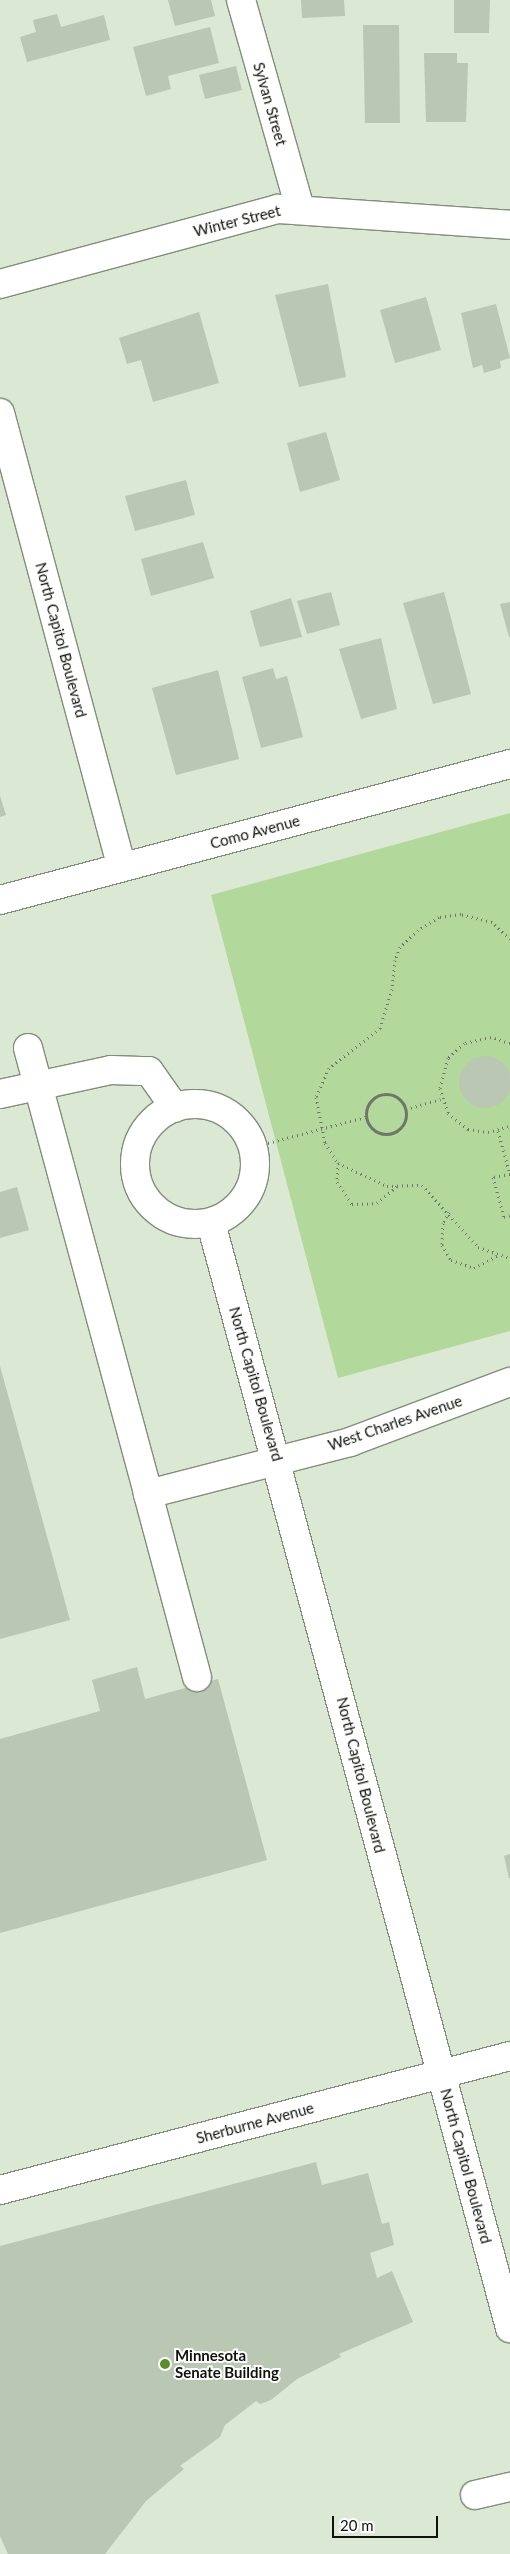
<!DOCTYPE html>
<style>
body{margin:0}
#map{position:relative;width:510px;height:2554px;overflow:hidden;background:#dbe8d3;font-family:Lato,sans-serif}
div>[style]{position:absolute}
.green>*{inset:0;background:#b3d89b}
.building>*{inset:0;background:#bac7b2}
.round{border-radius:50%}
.path>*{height:3px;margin-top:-1.5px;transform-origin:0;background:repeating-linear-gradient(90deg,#6f7769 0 1px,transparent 0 5px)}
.path>.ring{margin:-1.5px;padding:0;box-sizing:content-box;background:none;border:3px solid #6f7769;border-radius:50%}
.roads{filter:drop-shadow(1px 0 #828e7a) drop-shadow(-1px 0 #828e7a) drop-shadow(0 1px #828e7a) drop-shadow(0 -1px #828e7a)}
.minor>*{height:28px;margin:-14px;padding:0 14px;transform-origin:14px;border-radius:14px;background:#fff}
.minor>.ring{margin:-14px;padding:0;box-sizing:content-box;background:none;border:28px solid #fff;border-radius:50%}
.dots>*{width:14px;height:14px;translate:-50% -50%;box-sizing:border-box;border:2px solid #fff;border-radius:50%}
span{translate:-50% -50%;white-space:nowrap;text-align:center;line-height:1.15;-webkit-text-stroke:4px #fff;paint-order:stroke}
.street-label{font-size:15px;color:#0f130c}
.poi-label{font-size:15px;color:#0f130c;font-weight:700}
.left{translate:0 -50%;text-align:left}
.scale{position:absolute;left:332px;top:2516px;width:106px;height:22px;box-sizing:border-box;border:2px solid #0f130c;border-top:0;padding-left:6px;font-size:15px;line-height:18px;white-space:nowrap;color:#0f130c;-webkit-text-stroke:4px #fff;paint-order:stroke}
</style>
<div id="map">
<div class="green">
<i style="clip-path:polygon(510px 813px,510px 1331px,338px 1378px,211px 895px)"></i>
</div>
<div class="building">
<i style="clip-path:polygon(168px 0,211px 0,215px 16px,175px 26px)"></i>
<i style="clip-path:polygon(301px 0,344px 0,345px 16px,302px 18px)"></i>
<i style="clip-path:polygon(454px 0,490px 0,489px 33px,454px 33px)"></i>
<i style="clip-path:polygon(57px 14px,61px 27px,104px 15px,110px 40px,27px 62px,20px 37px,36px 32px,33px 20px)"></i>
<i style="clip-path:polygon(363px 25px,399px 25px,400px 123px,365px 123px)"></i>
<i style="clip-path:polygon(210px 27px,219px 63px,168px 76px,171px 89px,146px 96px,133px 47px)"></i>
<i style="clip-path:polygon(424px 53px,457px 53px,457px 63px,468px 63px,466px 122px,426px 122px)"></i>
<i style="clip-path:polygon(236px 66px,242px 90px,205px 99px,199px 75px)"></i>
<i style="clip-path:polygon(328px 284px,346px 377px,299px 387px,275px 295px)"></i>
<i style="clip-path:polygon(426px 297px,441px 350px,395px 363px,380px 310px)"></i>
<i style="clip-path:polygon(496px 304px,510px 358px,500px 361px,501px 368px,484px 373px,482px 365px,473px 368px,461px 313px)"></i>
<i style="clip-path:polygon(199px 312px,219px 383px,153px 402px,141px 360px,127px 364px,119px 338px)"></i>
<i style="clip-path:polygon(326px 432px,340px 480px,300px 492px,287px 443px)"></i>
<i style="clip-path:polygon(186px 480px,195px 515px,135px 531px,125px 496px)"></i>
<i style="clip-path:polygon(203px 542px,214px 578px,151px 596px,141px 559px)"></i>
<i style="clip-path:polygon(331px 592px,340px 625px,307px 634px,297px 601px)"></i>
<i style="clip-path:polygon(444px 592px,471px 694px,433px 704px,403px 603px)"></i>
<i style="clip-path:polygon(291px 598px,302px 637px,260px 647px,250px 611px)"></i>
<i style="clip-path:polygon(510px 602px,510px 637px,509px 637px,500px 604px)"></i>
<i style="clip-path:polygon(381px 638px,397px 709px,361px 719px,339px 649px)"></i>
<i style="clip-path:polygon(273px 668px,276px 679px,287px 676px,303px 737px,261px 748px,242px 677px)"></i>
<i style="clip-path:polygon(218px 670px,239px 759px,176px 775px,152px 688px)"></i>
<i style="clip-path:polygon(0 796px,6px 815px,0 817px)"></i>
<i class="round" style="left:459px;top:1056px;width:52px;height:52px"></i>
<i style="clip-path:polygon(17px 1187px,29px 1230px,0 1238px,0 1192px)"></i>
<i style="clip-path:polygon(0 1366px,70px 1620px,0 1639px)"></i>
<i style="clip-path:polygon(137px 1667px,145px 1699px,218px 1679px,267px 1860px,0 1933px,0 1739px,100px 1711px,92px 1680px)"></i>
<i style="clip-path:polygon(510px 1854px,510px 1878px,509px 1878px,504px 1856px)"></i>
<i style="clip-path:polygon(316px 2162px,322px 2185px,368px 2173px,382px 2224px,389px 2222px,394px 2245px,370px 2253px,377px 2278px,392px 2271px,413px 2322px,339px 2354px,341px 2357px,297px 2379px,271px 2400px,260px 2404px,256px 2401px,225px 2425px,220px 2437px,180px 2466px,184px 2469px,146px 2501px,105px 2554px,8px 2554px,0 2536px,0 2246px)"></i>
</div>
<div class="path">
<i style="left:510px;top:939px;width:25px;rotate:-137deg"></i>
<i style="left:492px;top:922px;width:32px;rotate:-166deg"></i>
<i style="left:461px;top:914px;width:22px;rotate:172deg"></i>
<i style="left:439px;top:917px;width:25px;rotate:148deg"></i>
<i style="left:418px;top:930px;width:25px;rotate:137deg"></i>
<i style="left:400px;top:947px;width:14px;rotate:111deg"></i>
<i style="left:395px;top:960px;width:29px;rotate:96deg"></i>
<i style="left:392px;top:989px;width:41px;rotate:107.1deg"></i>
<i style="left:380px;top:1028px;width:65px;rotate:141.9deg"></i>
<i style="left:329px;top:1068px;width:32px;rotate:114deg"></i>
<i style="left:316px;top:1097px;width:47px;rotate:78.9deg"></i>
<i style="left:325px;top:1143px;width:24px;rotate:57deg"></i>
<i style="left:338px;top:1163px;width:54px;rotate:25.1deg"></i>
<i style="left:387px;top:1186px;width:35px;rotate:-2deg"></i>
<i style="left:422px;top:1185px;width:84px;rotate:47.9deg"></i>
<i style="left:478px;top:1247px;width:34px;rotate:19deg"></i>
<i style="left:510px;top:1043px;width:20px;rotate:-162deg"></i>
<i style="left:491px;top:1037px;width:28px;rotate:167deg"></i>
<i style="left:464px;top:1043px;width:22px;rotate:137deg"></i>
<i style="left:448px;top:1058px;width:31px;rotate:105deg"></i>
<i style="left:440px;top:1088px;width:26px;rotate:72deg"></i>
<i style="left:448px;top:1113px;width:26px;rotate:39deg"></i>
<i style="left:468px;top:1129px;width:20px;rotate:9deg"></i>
<i style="left:488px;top:1132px;width:23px;rotate:-15deg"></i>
<i class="ring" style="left:366px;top:1094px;width:37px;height:37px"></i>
<i style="left:406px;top:1109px;width:36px;rotate:-16deg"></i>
<i style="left:498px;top:1131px;width:45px;rotate:74.4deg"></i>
<i style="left:268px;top:1143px;width:101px;rotate:-14.9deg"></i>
<i style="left:338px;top:1163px;width:19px;rotate:93deg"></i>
<i style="left:337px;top:1182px;width:27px;rotate:56deg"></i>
<i style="left:352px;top:1204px;width:25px;rotate:-2deg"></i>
<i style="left:377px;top:1203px;width:26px;rotate:-40deg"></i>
<i style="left:510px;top:1174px;width:17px;rotate:170deg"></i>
<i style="left:493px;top:1177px;width:41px;rotate:74.6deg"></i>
<i style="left:504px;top:1217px;width:6px;rotate:-18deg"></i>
<i style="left:449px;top:1212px;width:13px;rotate:119deg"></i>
<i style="left:443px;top:1223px;width:22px;rotate:93deg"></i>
<i style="left:442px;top:1245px;width:17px;rotate:59deg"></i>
<i style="left:451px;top:1260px;width:24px;rotate:19deg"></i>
<i style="left:474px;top:1268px;width:26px;rotate:-28deg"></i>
</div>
<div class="roads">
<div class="minor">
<i style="left:241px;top:0;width:217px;rotate:74.2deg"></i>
<i style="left:0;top:284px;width:288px;rotate:-15.1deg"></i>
<i style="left:278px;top:209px;width:233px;rotate:3.9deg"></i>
<i style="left:0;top:413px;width:470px;rotate:75deg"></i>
<i style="left:0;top:900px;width:528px;rotate:-14.93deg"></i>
<i style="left:28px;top:1048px;width:462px;rotate:74.9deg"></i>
<i style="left:0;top:1094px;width:114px;rotate:-12.2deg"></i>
<i style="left:111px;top:1070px;width:38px;rotate:2deg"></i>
<i style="left:149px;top:1071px;width:45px;rotate:54.9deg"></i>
<i class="ring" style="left:135px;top:1104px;width:92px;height:92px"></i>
<i style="left:211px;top:1223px;width:1145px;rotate:74.86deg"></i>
<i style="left:197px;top:1677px;width:189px;rotate:-105deg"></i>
<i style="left:148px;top:1494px;width:209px;rotate:-14.4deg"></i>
<i style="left:350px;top:1442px;width:171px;rotate:-20.6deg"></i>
<i style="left:0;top:2190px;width:527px;rotate:-14.72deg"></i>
<i style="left:475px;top:2495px;width:36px;rotate:-13deg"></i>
</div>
</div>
<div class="dots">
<i style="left:165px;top:2364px;background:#598e29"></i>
</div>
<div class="street-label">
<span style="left:270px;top:104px;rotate:74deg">Sylvan Street</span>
<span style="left:237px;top:221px;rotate:-14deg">Winter Street</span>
<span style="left:61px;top:640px;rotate:75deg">North Capitol Boulevard</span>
<span style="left:255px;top:832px;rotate:-15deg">Como Avenue</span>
<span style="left:256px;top:1384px;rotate:74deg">North Capitol Boulevard</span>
<span style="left:395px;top:1423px;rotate:-19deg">West Charles Avenue</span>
<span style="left:361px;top:1775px;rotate:76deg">North Capitol Boulevard</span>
<span style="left:255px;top:2123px;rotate:-15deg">Sherburne Avenue</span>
<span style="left:466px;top:2166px;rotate:75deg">North Capitol Boulevard</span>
</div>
<div class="poi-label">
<span class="left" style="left:175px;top:2364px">Minnesota<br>Senate Building</span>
</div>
<div class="scale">20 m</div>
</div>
